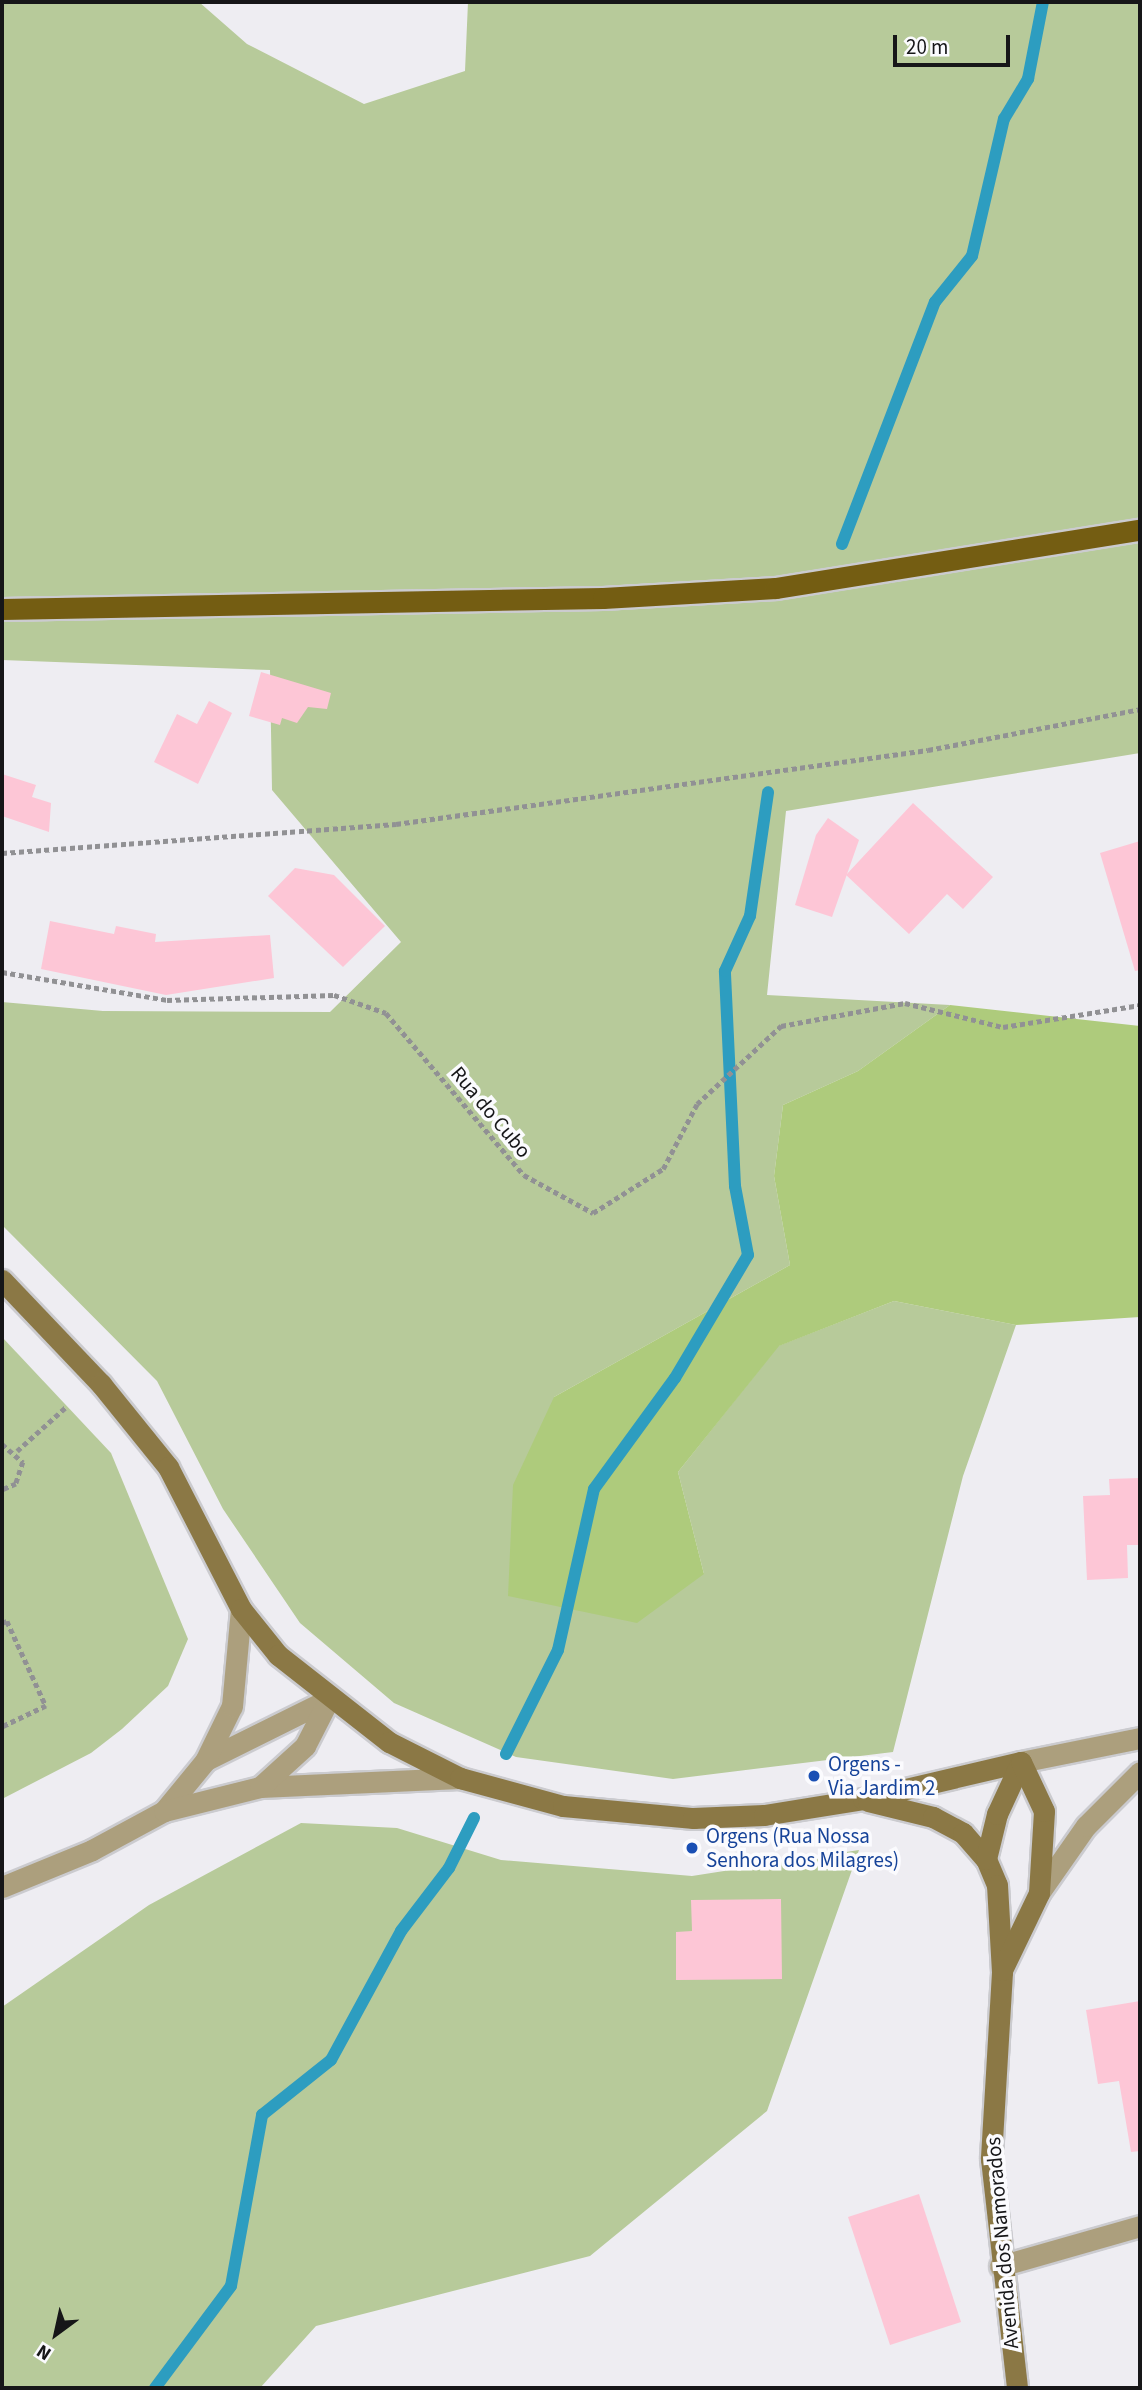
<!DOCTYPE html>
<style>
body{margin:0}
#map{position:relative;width:1142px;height:2390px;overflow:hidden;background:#eeedf2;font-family:"Source Sans 3",sans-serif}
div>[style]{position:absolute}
.green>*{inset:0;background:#b7ca9a}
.forest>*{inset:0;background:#aecb7c}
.stream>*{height:12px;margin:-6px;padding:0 6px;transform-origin:6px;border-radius:6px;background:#2d9dc0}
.building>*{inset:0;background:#fdc6d6}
.path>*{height:4.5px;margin-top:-2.25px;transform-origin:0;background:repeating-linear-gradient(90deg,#919194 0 5px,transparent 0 8.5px)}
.roads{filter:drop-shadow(2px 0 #cbcbcf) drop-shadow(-2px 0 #cbcbcf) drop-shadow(0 2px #cbcbcf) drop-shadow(0 -2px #cbcbcf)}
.street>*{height:21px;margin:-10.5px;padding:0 10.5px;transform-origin:10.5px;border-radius:10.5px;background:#ac9f7d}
.secondary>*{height:21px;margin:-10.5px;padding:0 10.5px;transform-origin:10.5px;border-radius:10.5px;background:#8b7845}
.primary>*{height:21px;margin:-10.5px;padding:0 10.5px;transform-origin:10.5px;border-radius:10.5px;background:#745d12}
.dots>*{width:19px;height:19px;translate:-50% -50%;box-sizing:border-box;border:4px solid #fbfbfe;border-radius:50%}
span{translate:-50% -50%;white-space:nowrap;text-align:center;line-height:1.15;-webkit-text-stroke:7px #fbfbfe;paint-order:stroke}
.street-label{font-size:21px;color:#161618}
.transit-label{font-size:21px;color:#164399}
.left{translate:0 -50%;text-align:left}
.frame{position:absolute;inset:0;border:4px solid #161618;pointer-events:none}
.north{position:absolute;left:21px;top:2299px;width:70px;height:70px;-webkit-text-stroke:5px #fbfbfe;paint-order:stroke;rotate:213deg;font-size:19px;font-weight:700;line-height:28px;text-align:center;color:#161618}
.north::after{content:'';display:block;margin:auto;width:24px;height:32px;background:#161618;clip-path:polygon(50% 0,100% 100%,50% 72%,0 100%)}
.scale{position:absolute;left:893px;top:35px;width:117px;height:32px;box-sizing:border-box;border:4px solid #161618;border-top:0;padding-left:9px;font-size:21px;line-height:24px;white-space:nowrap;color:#161618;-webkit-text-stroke:5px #fbfbfe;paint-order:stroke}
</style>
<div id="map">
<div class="green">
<i style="clip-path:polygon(2px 2px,199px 2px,247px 44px,364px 104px,465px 71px,468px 2px,1140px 2px,1140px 753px,786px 811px,767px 995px,950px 1005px,858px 1071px,783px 1105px,774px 1176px,790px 1265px,554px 1397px,704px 1574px,678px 1472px,778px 1346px,894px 1301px,1016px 1325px,963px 1476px,893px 1752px,673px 1779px,516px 1757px,394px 1703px,300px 1623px,223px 1509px,157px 1381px,2px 1225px,2px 1002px,103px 1011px,330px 1012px,401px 942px,272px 790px,270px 670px,2px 660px)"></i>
<i style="clip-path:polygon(2px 1337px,111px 1453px,188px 1639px,168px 1686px,122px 1729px,91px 1753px,2px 1799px)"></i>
<i style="clip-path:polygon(301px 1823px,397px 1828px,501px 1860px,692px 1876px,859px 1850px,767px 2111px,590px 2256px,316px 2326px,260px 2388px,2px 2388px,2px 2007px,149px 1905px)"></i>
</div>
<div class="forest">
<i style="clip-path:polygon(950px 1005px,1140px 1026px,1140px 1317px,1016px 1325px,894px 1301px,779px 1346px,678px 1472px,704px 1574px,637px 1623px,508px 1596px,513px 1485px,554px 1397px,790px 1265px,774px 1176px,783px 1105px,858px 1071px)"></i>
</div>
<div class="stream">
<i style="left:842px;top:544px;width:259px;rotate:-69deg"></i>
<i style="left:935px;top:302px;width:59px;rotate:-51.2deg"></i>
<i style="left:972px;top:256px;width:141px;rotate:-76.9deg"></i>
<i style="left:1004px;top:119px;width:47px;rotate:-59deg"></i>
<i style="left:1028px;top:79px;width:78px;rotate:-79deg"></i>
<i style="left:506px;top:1754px;width:116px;rotate:-63.4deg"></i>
<i style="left:558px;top:1650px;width:165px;rotate:-77.4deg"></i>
<i style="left:594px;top:1489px;width:137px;rotate:-53.9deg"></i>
<i style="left:675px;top:1378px;width:143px;rotate:-59.3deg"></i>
<i style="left:748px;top:1255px;width:70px;rotate:-100.7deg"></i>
<i style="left:735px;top:1186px;width:215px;rotate:-92.7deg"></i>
<i style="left:725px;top:971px;width:60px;rotate:-65.6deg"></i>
<i style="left:750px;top:916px;width:125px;rotate:-81.7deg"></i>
<i style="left:155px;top:2388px;width:127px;rotate:-53.3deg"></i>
<i style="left:231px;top:2286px;width:174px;rotate:-79.7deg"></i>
<i style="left:262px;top:2115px;width:88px;rotate:-38.6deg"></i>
<i style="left:331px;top:2060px;width:147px;rotate:-61.5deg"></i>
<i style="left:401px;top:1931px;width:79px;rotate:-52.7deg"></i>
<i style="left:449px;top:1868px;width:56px;rotate:-63.4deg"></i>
</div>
<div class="building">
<i style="clip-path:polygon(261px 672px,331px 693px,327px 709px,308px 707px,297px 723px,282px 718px,280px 725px,249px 716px)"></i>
<i style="clip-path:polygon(209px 701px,232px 713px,198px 784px,154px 762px,177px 714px,197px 724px)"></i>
<i style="clip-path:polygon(2px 774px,36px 785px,32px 797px,51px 803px,49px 832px,2px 816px)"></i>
<i style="clip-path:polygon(913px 803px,993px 877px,963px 909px,947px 894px,909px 934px,846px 875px)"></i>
<i style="clip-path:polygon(828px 818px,859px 840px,832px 917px,795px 905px,816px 835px)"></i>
<i style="clip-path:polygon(1140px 841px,1140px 970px,1135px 971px,1100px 853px)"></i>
<i style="clip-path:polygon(295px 868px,334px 875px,385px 926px,343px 967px,268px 896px)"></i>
<i style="clip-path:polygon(50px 921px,114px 934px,116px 926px,156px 934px,155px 942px,270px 935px,274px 978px,166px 995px,41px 969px)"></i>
<i style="clip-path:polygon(1140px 1478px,1140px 1545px,1127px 1545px,1128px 1578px,1087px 1580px,1083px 1496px,1110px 1495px,1109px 1479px)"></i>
<i style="clip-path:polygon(781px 1899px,782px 1979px,676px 1980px,676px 1932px,692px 1931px,691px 1900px)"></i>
<i style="clip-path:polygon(1140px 2001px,1140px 2151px,1131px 2152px,1119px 2081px,1098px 2084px,1086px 2010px)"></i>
<i style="clip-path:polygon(919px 2194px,961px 2322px,890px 2345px,848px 2217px)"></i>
</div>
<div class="path">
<i style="left:2px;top:853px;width:395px;rotate:-4.2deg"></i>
<i style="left:396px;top:824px;width:537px;rotate:-7.92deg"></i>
<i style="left:928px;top:750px;width:216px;rotate:-10.9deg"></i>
<i style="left:2px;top:972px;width:167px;rotate:9.6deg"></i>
<i style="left:167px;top:1000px;width:167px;rotate:-1.7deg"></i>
<i style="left:334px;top:995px;width:55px;rotate:19.1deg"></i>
<i style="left:386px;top:1013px;width:213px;rotate:49.6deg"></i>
<i style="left:524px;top:1175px;width:79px;rotate:28.8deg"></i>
<i style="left:593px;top:1213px;width:83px;rotate:-32.2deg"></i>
<i style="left:663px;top:1169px;width:73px;rotate:-62.4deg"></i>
<i style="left:697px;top:1104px;width:115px;rotate:-42.9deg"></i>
<i style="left:781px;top:1026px;width:126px;rotate:-10.5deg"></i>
<i style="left:905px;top:1003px;width:101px;rotate:13.8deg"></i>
<i style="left:1003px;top:1027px;width:139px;rotate:-9.1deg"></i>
<i style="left:2px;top:1444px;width:28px;rotate:41deg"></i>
<i style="left:23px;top:1462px;width:23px;rotate:108deg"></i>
<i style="left:16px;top:1484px;width:15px;rotate:157deg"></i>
<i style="left:17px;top:1451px;width:67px;rotate:-42deg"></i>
<i style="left:2px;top:1623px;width:5px;rotate:-22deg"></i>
<i style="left:7px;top:1621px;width:94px;rotate:65.4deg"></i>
<i style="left:46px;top:1706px;width:49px;rotate:154.5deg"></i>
</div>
<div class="roads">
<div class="street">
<i style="left:206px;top:1760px;width:137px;rotate:-26.4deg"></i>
<i style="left:1021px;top:1762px;width:121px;rotate:-11.4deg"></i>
<i style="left:260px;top:1787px;width:200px;rotate:-2.6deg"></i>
<i style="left:164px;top:1811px;width:65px;rotate:-50.6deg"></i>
<i style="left:205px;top:1761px;width:61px;rotate:-63.9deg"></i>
<i style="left:232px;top:1706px;width:97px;rotate:-84.7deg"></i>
<i style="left:2px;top:1887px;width:97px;rotate:-22.3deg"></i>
<i style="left:92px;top:1850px;width:82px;rotate:-28.4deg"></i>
<i style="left:164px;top:1811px;width:99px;rotate:-14deg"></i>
<i style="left:260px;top:1787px;width:61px;rotate:-42.3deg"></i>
<i style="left:305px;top:1746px;width:53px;rotate:-62.9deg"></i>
<i style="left:1039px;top:1893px;width:82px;rotate:-55deg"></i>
<i style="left:1086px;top:1826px;width:76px;rotate:-45deg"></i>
<i style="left:1000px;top:2266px;width:146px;rotate:-15.9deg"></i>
</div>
<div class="secondary">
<i style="left:2px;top:1280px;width:144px;rotate:46.4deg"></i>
<i style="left:101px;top:1384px;width:107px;rotate:51.1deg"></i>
<i style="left:168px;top:1467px;width:160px;rotate:62.8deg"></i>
<i style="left:241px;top:1609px;width:59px;rotate:51.2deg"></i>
<i style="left:278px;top:1655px;width:141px;rotate:38.1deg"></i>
<i style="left:389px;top:1742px;width:80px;rotate:26.9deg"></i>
<i style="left:460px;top:1778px;width:107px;rotate:15.2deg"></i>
<i style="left:563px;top:1806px;width:131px;rotate:5.3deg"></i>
<i style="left:693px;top:1818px;width:71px;rotate:-2.4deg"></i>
<i style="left:764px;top:1815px;width:100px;rotate:-9.2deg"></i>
<i style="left:863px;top:1799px;width:162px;rotate:-13.2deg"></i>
<i style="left:868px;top:1801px;width:67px;rotate:13.8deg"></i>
<i style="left:933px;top:1817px;width:34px;rotate:28deg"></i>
<i style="left:963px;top:1833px;width:35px;rotate:49deg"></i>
<i style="left:986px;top:1859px;width:28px;rotate:67deg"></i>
<i style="left:997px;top:1885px;width:87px;rotate:86.7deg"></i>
<i style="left:1002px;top:1972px;width:187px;rotate:93.4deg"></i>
<i style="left:991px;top:2159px;width:230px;rotate:83.5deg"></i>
<i style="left:986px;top:1859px;width:46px;rotate:-76.3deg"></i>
<i style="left:997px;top:1814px;width:57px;rotate:-65.2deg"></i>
<i style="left:1002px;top:1970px;width:85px;rotate:-64.3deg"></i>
<i style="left:1039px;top:1893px;width:82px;rotate:-86.5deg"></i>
<i style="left:1044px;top:1811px;width:54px;rotate:-115.1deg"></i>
</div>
<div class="primary">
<i style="left:2px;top:609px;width:601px;rotate:-1.05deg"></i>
<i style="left:603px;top:598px;width:173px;rotate:-3.3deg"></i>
<i style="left:776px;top:588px;width:369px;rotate:-9.1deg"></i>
</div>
</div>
<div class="dots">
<i style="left:814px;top:1776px;background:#1a4fb4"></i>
<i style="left:692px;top:1848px;background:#1a4fb4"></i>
</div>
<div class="street-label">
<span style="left:491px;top:1112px;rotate:50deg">Rua do Cubo</span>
<span style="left:1002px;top:2243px;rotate:-95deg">Avenida dos Namorados</span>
</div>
<div class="transit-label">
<span class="left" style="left:828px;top:1776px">Orgens -<br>Via Jardim 2</span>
<span class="left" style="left:706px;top:1848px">Orgens (Rua Nossa<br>Senhora dos Milagres)</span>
</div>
<div class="frame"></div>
<div class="north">N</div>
<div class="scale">20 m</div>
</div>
